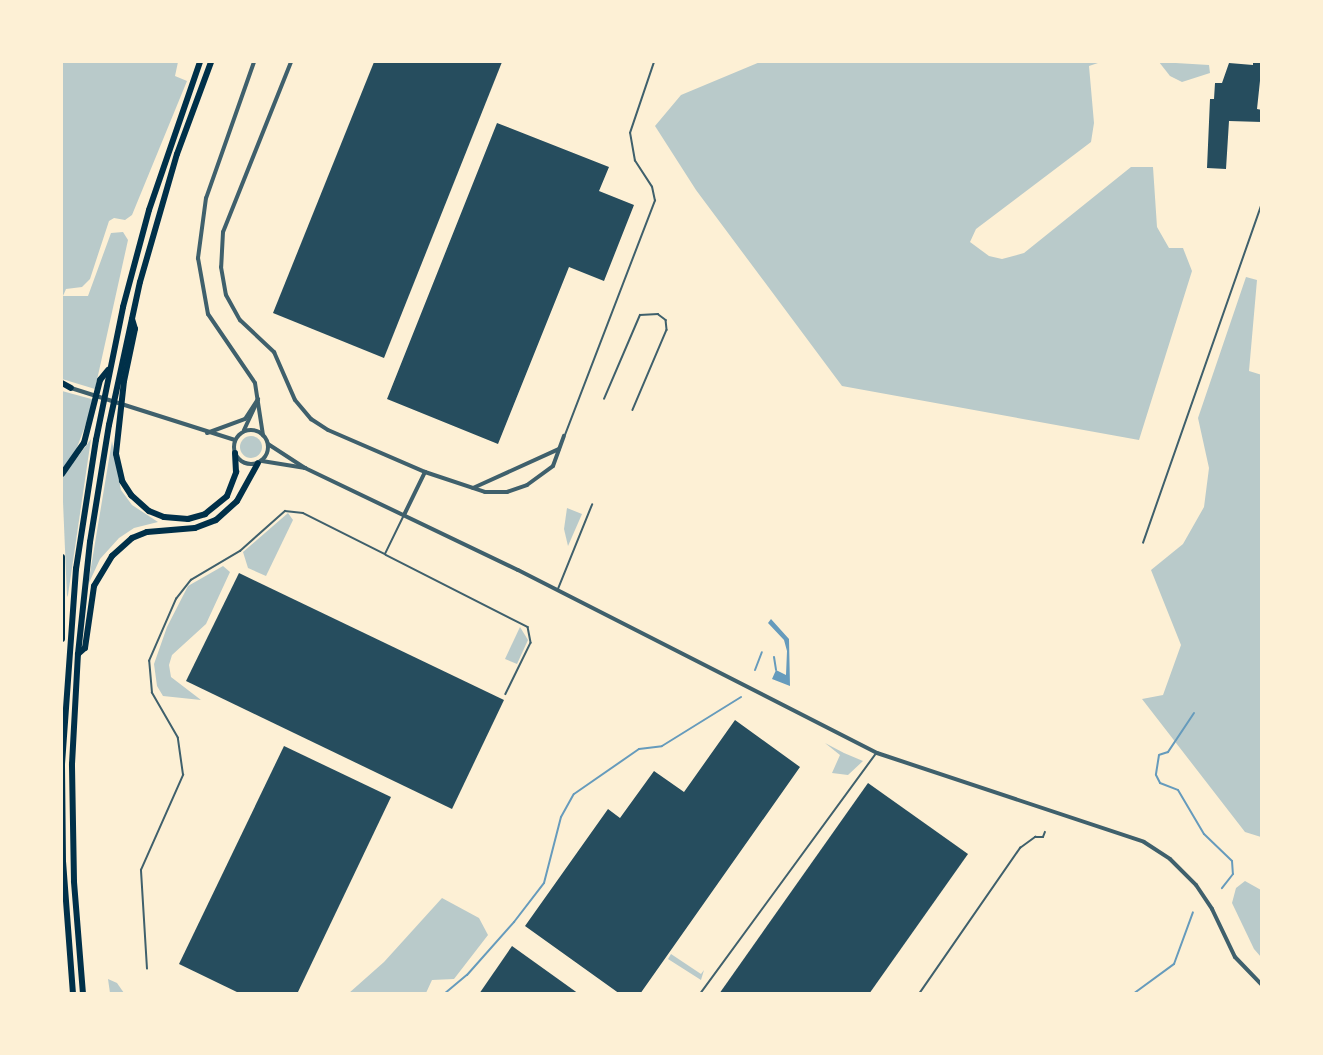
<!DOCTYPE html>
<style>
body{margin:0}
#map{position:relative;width:1323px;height:1055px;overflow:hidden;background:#fdf0d5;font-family:Raleway,sans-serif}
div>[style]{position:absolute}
.green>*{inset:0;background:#b9caca}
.round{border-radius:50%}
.water>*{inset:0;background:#669bbc}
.stream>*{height:2px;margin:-1px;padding:0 1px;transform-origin:1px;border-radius:1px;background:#669bbc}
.building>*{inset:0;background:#264d5e}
.service>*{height:1.5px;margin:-0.75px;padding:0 0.75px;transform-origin:0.75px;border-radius:0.75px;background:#3f606c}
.minor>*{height:4px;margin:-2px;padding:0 2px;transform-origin:2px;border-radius:2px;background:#3f606c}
.minor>.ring{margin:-2px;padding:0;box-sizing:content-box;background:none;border:4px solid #3f606c;border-radius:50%}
.trunk>*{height:6px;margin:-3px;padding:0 3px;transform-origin:3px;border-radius:3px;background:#003049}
span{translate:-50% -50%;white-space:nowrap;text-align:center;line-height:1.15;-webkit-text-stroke:6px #fdf0d5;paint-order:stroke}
.frame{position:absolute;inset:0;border:63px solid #fdf0d5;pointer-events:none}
</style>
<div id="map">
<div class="green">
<i style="clip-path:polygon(62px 62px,178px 62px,175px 76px,187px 81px,132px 215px,125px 220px,114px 218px,109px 221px,90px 279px,82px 287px,66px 289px,63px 296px,88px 296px,111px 233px,123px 232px,128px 240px,95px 389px,62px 379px)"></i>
<i style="clip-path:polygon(760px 62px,1101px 62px,1089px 66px,1094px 123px,1091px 142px,976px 229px,970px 242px,989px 256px,1002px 259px,1024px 253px,1131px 167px,1153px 167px,1157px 227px,1169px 248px,1183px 248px,1192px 271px,1139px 440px,842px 386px,696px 190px,655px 126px,681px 95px)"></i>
<i style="clip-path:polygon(1159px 62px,1209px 65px,1210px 73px,1182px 82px,1170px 76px)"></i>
<i style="clip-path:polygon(1246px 277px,1257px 280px,1249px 371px,1262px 375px,1261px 837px,1245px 832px,1142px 699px,1163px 695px,1181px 645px,1151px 570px,1183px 544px,1204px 507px,1209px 468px,1198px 418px)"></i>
<i style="clip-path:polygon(62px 391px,95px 400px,76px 450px,62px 469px)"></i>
<i class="round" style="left:240px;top:436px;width:22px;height:22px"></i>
<i style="clip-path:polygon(91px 439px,68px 595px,67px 597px,62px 478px)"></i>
<i style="clip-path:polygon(112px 441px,121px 490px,132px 505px,158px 522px,134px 528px,119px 538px,100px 559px,88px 585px)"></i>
<i style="clip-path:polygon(567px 508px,582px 514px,568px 546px,564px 529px)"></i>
<i style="clip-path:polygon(288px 513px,293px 520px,266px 576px,248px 568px,243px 552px)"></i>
<i style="clip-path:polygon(223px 566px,230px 572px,206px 624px,172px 655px,169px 665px,171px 677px,201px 700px,163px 696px,157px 686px,154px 664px,167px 627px,188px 586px)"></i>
<i style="clip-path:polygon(520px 627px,528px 640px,517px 664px,505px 659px)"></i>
<i style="clip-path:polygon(825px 743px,844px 753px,863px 761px,848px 775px,832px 773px,840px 755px)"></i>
<i style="clip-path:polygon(1245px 881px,1261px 890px,1261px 957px,1254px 949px,1232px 903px,1236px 888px)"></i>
<i style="clip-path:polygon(442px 898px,479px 918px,488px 935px,454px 979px,432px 980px,426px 993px,349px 993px,384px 962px)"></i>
<i style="clip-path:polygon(671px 954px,701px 974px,704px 970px,701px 980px,668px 959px)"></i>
<i style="clip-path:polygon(108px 979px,117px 983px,124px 993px,110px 993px)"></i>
</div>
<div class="water">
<i style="clip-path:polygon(771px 619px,789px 639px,790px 686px,772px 679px,776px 670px,786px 675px,787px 651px,784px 640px,768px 623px)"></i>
</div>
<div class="stream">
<i style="left:774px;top:657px;width:13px;rotate:81deg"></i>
<i style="left:755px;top:670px;width:19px;rotate:-69deg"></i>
<i style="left:1194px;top:713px;width:47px;rotate:123.7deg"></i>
<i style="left:1168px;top:752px;width:9px;rotate:162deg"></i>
<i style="left:1159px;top:755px;width:20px;rotate:99deg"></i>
<i style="left:1156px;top:775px;width:9px;rotate:63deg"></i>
<i style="left:1160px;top:783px;width:19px;rotate:21deg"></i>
<i style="left:1178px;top:790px;width:51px;rotate:59.4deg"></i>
<i style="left:1204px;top:834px;width:39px;rotate:44deg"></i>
<i style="left:1232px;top:861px;width:13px;rotate:86deg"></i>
<i style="left:1233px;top:874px;width:18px;rotate:128deg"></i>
<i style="left:444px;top:994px;width:30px;rotate:-40deg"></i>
<i style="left:467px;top:975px;width:71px;rotate:-48.4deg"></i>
<i style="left:514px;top:922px;width:49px;rotate:-52.4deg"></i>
<i style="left:544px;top:883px;width:68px;rotate:-75.6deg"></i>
<i style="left:561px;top:817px;width:26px;rotate:-61deg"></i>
<i style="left:574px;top:794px;width:79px;rotate:-34.7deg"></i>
<i style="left:639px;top:749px;width:23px;rotate:-7deg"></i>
<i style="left:662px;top:746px;width:93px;rotate:-31.8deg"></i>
<i style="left:1133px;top:994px;width:51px;rotate:-36.2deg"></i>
<i style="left:1174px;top:964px;width:55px;rotate:-69.9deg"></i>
</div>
<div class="building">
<i style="clip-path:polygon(374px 62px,502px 62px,384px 358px,273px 313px)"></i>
<i style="clip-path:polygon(1253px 62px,1262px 62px,1257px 109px,1262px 110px,1262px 122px,1229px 121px,1226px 169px,1207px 168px,1210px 99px,1214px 99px,1215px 83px,1222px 83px,1229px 63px,1253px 65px)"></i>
<i style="clip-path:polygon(497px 123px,609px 167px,599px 191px,634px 205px,604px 281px,569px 267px,498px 444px,387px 399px)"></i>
<i style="clip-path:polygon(239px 573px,504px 700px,452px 809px,186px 681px)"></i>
<i style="clip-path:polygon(735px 720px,800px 767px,640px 994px,620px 994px,525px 926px,608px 809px,620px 818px,654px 771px,684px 792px)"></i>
<i style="clip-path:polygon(284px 746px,391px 797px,297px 994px,241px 994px,179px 964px)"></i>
<i style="clip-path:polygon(868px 783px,968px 854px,869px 994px,719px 994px)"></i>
<i style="clip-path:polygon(512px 946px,579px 994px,479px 994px)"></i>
</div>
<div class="service">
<i style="left:604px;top:399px;width:91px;rotate:-66.8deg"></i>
<i style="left:640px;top:315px;width:18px;rotate:-3deg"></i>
<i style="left:658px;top:314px;width:10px;rotate:37deg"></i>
<i style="left:666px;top:320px;width:10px;rotate:84deg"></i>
<i style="left:667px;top:330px;width:87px;rotate:113deg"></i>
<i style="left:565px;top:435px;width:251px;rotate:-69deg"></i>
<i style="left:655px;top:201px;width:14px;rotate:-102deg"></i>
<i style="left:652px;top:187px;width:31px;rotate:-123deg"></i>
<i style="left:635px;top:161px;width:28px;rotate:-100deg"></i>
<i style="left:630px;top:133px;width:75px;rotate:-71.3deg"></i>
<i style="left:1143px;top:543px;width:360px;rotate:-70.7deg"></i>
<i style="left:386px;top:555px;width:159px;rotate:26.9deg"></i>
<i style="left:528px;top:627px;width:16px;rotate:79deg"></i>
<i style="left:531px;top:643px;width:57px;rotate:116.1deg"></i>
<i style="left:558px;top:589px;width:91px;rotate:-68deg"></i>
<i style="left:147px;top:969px;width:99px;rotate:-93.5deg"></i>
<i style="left:141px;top:870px;width:104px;rotate:-66.1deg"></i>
<i style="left:183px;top:775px;width:37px;rotate:-98deg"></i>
<i style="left:178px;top:738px;width:52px;rotate:-120deg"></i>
<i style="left:152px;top:693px;width:32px;rotate:-95deg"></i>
<i style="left:149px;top:661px;width:68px;rotate:-66.5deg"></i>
<i style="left:176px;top:599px;width:24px;rotate:-52deg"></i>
<i style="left:191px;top:580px;width:57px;rotate:-30.6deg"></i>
<i style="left:240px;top:551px;width:60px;rotate:-41.6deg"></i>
<i style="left:285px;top:511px;width:18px;rotate:6deg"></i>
<i style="left:303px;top:513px;width:92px;rotate:26.6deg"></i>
<i style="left:385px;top:554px;width:43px;rotate:-64deg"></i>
<i style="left:700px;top:994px;width:296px;rotate:-53.8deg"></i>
<i style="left:919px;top:994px;width:178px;rotate:-55.3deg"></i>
<i style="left:1020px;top:848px;width:19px;rotate:-36deg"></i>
<i style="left:1035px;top:837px;width:8px"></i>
<i style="left:1043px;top:837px;width:5px;rotate:-68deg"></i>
</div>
<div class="minor">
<i style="left:254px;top:62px;width:144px;rotate:109.4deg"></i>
<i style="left:206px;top:198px;width:61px;rotate:97.6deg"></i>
<i style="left:198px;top:258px;width:57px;rotate:79.9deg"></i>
<i style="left:208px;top:314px;width:83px;rotate:55.7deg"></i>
<i style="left:255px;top:383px;width:53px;rotate:81.3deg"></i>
<i style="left:291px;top:62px;width:183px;rotate:111.8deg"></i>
<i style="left:223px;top:232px;width:35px;rotate:93deg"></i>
<i style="left:221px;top:267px;width:28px;rotate:80deg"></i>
<i style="left:226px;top:295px;width:29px;rotate:61deg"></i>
<i style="left:240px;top:320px;width:47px;rotate:43.3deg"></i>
<i style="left:274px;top:352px;width:52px;rotate:66.4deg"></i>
<i style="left:295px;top:400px;width:25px;rotate:50deg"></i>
<i style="left:311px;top:419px;width:20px;rotate:33deg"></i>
<i style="left:328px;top:430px;width:106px;rotate:23.4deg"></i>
<i style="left:71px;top:388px;width:172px;rotate:17.6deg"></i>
<i class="ring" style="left:234px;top:430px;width:30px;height:30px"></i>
<i style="left:244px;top:430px;width:33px;rotate:-65deg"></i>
<i style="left:207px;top:433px;width:40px;rotate:-20.2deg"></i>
<i style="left:245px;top:419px;width:24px;rotate:-57deg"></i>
<i style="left:268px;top:444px;width:44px;rotate:33deg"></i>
<i style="left:305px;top:468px;width:236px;rotate:25.6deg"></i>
<i style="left:518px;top:570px;width:403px;rotate:27deg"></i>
<i style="left:877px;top:753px;width:281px;rotate:18.4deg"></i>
<i style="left:1144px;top:842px;width:31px;rotate:33deg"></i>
<i style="left:1170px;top:859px;width:37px;rotate:45deg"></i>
<i style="left:1196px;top:885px;width:29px;rotate:56deg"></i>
<i style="left:1212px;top:909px;width:53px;rotate:64.4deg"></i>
<i style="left:1235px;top:957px;width:39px;rotate:46deg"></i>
<i style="left:262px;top:461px;width:44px;rotate:9.2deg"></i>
<i style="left:473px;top:488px;width:94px;rotate:-24.4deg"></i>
<i style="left:404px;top:515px;width:48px;rotate:-64deg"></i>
<i style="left:425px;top:472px;width:63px;rotate:18.4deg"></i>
<i style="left:485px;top:492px;width:22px"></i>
<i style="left:507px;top:492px;width:21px;rotate:-19deg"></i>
<i style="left:527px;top:485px;width:32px;rotate:-36deg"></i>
<i style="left:553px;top:466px;width:32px;rotate:-70deg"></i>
</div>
<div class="trunk">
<i style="left:132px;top:319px;width:10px;rotate:73deg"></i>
<i style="left:135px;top:329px;width:53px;rotate:101.9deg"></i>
<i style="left:124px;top:381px;width:73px;rotate:96.3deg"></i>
<i style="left:116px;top:454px;width:28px;rotate:77deg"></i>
<i style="left:122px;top:481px;width:17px;rotate:57deg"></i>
<i style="left:131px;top:495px;width:24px;rotate:42deg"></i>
<i style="left:149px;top:511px;width:16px;rotate:22deg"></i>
<i style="left:164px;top:517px;width:24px;rotate:5deg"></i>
<i style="left:188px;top:519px;width:18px;rotate:-16deg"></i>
<i style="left:205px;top:514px;width:28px;rotate:-39deg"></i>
<i style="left:227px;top:496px;width:26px;rotate:-69deg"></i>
<i style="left:236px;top:472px;width:19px;rotate:-93deg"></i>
<i style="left:62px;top:383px;width:10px;rotate:29deg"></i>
<i style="left:62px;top:474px;width:38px;rotate:-55deg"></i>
<i style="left:84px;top:443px;width:65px;rotate:-75.7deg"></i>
<i style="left:100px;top:380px;width:13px;rotate:-51deg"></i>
<i style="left:62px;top:557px;width:82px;rotate:90deg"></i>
<i style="left:78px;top:654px;width:9px;rotate:-41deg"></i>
<i style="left:85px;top:648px;width:63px;rotate:-81.7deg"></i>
<i style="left:94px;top:586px;width:35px;rotate:-59deg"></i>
<i style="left:112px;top:556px;width:27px;rotate:-42deg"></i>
<i style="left:132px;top:538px;width:16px;rotate:-22deg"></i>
<i style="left:147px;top:532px;width:48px;rotate:-4.8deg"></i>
<i style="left:195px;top:528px;width:22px;rotate:-21deg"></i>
<i style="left:216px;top:520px;width:28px;rotate:-42deg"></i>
<i style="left:237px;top:501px;width:43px;rotate:-61.1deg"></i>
<i style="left:73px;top:994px;width:132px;rotate:-94.3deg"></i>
<i style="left:63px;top:862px;width:98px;rotate:-90.6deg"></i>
<i style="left:62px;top:764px;width:196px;rotate:-85.9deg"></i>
<i style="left:76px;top:569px;width:131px;rotate:-81.2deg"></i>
<i style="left:96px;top:440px;width:136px;rotate:-78.5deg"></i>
<i style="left:123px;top:307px;width:100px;rotate:-75deg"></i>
<i style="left:149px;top:210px;width:157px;rotate:-71deg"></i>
<i style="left:83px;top:994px;width:113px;rotate:-94.6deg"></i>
<i style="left:74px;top:881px;width:117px;rotate:-91deg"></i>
<i style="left:72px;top:764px;width:110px;rotate:-86.9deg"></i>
<i style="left:78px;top:654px;width:113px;rotate:-83.9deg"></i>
<i style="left:90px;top:542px;width:119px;rotate:-80.8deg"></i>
<i style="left:109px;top:425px;width:146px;rotate:-77.8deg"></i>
<i style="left:140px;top:282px;width:133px;rotate:-73.9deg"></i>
<i style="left:177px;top:154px;width:98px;rotate:-69.7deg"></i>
</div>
<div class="frame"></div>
</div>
